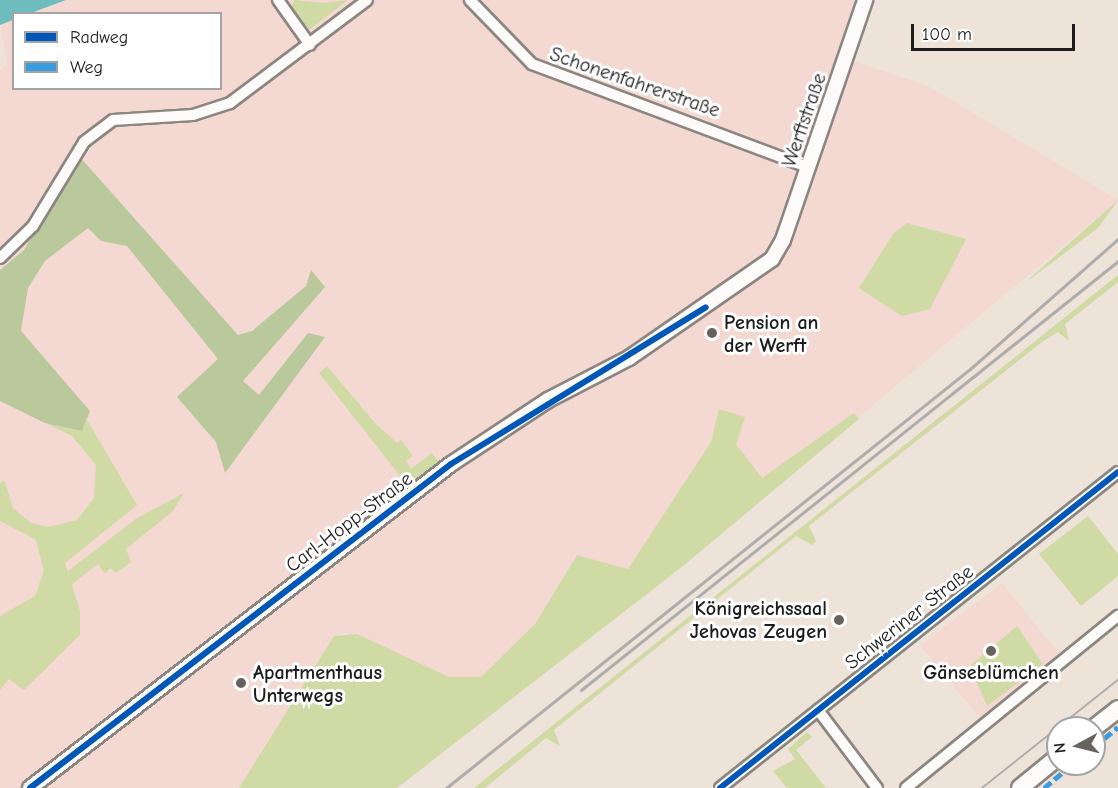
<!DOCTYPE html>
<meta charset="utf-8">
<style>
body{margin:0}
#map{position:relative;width:1118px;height:788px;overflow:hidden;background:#eee3d8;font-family:"Comic Neue",sans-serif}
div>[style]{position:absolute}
.built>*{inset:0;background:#f3d9d1}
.green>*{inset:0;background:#cfdaa4}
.forest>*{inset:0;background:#bac99b}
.water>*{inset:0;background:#6fbcbf}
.roads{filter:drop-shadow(2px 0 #8c8681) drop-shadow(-2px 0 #8c8681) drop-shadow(0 2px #8c8681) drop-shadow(0 -2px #8c8681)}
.minor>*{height:10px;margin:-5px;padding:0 5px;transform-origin:5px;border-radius:5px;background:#fcfbf9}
.tertiary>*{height:14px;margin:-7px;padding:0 7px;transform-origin:7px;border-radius:7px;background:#fcfbf9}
.primary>*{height:16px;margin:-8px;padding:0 8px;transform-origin:8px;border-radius:8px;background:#fcfbf9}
.tram>*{height:1.5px;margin:-0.75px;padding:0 0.75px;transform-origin:0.75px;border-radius:0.75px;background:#afadac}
.rail>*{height:3px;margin:-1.5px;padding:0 1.5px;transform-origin:1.5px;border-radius:1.5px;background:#afadac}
.quiet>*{height:4.5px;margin-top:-2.25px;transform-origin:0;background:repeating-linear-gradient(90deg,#3c9bdf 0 9px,transparent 0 13.5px)}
.cycleway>*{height:6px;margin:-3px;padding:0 3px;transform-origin:3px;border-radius:3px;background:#0057b8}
.dots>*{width:16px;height:16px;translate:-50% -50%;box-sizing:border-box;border:3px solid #fff;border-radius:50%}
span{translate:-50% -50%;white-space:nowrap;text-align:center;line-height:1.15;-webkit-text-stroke:6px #fff;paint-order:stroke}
.street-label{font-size:20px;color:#1c1c1c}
.poi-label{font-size:20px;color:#1c1c1c;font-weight:700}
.left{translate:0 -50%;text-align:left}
.right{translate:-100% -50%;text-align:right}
.legend{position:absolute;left:12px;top:12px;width:210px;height:78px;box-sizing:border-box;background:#fff;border:2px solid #a4a4a4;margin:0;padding:8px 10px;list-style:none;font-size:18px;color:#1c1c1c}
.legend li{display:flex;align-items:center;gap:12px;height:30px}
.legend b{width:30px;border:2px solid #a4a4a4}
.north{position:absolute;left:1046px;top:716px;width:60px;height:60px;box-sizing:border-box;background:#fff;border:2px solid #a4a4a4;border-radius:50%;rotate:263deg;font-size:16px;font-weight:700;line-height:24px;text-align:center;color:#1c1c1c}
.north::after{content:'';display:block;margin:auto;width:21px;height:27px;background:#66625e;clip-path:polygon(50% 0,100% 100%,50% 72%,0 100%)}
.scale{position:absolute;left:911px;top:24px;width:164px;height:27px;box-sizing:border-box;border:3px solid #1c1c1c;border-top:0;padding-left:8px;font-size:18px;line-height:21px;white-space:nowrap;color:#1c1c1c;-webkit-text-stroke:4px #fff;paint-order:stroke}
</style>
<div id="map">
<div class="built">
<i style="clip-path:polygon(66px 0,865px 0,846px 59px,928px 86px,1118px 200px,770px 491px,736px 444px,719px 409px,711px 442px,628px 569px,577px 555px,535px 624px,481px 677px,449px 677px,345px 633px,334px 636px,239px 788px,0 788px,0 70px,7px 64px,0 25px,13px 20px,14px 88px,220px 88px,220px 14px,31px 13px)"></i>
<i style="clip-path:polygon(1002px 583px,1061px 656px,981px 719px,920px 646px)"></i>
</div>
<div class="green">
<i style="clip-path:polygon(295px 0,323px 3px,348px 0,309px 30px,289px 10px)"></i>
<i style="clip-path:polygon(1118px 200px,1098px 228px,1029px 280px,1029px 279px)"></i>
<i style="clip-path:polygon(907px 223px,966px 239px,930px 309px,902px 316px,859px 288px,893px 234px)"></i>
<i style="clip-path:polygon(1118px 275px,1118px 282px,1065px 324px,1069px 341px,1058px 332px,1042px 342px,809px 526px,816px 541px,812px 545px,796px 536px,554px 730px,560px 746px,546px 738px,485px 788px,474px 788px)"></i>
<i style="clip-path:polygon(327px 366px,376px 424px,397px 443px,401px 440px,413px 456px,406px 461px,411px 469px,432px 453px,439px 462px,408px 486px,319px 373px)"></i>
<i style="clip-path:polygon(719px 409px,745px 417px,736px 444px,762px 478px,854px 413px,859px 419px,683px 566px,397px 788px,239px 788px,334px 636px,357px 634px,449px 677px,481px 677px,535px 624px,577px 555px,628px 569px,711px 442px)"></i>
<i style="clip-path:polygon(87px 420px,137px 505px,65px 563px,80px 611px,80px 635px,24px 690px,9px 679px,0 690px,0 616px,35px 596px,44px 570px,35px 539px,0 521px,0 484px,4px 480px,13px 508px,31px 523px,49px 527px,77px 520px,94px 498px,96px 465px,72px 436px,45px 423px,82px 431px)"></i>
<i style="clip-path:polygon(184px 493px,173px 511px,126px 549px,131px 562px,116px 573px,110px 568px,105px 574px,98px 564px,71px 585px,68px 571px,137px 518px)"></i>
<i style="clip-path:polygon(1088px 516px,1118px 554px,1118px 576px,1081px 606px,1039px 554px)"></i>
<i style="clip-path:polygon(1017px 626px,1043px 664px,987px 706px,970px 666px)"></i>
<i style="clip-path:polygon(807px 732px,812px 737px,796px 750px,826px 788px,787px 788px,773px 771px,795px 759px,788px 749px)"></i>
</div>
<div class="forest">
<i style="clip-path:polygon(79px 156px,238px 335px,252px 331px,306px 286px,311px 270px,325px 287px,243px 381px,259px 395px,308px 333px,325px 337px,225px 473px,216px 442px,177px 397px,218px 359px,127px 246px,101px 241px,88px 228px,45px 261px,28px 288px,21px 331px,90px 411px,82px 431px,45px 423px,0 401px,0 270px,24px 250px)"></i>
</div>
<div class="water">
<i style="clip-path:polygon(0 0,66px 0,31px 13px,14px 14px,13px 20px,0 25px)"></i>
</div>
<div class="roads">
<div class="minor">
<i style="left:278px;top:0;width:55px;rotate:54.6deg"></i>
<i style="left:470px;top:0;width:89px;rotate:45.9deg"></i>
<i style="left:532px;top:64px;width:295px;rotate:20.5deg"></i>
<i style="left:0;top:258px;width:46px;rotate:-44.1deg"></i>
<i style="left:33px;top:226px;width:98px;rotate:-58.7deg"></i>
<i style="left:84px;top:142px;width:36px;rotate:-37deg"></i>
<i style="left:113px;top:120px;width:80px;rotate:-3.6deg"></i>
<i style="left:193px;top:115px;width:39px;rotate:-18deg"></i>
<i style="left:230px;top:103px;width:171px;rotate:-36.9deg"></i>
<i style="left:818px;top:710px;width:98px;rotate:52.9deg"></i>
<i style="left:720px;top:788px;width:508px;rotate:-38.45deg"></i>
<i style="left:906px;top:788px;width:273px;rotate:-39.1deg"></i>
</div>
<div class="tertiary">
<i style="left:30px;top:788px;width:531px;rotate:-37.58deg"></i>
<i style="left:451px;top:464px;width:116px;rotate:-33.4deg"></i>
<i style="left:548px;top:400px;width:91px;rotate:-27.4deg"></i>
<i style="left:629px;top:358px;width:174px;rotate:-34.7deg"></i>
<i style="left:772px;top:259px;width:22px;rotate:-60deg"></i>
<i style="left:783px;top:240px;width:254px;rotate:-71.1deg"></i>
</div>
<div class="primary">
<i style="left:1094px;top:728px;width:31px;rotate:-38deg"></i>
<i style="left:1020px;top:788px;width:49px;rotate:-39.2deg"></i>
</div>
</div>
<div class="tram">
<i style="left:982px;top:788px;width:174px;rotate:-38.5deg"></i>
</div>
<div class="rail">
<i style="left:581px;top:690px;width:687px;rotate:-38.62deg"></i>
<i style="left:446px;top:788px;width:671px;rotate:-38.65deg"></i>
<i style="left:970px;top:369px;width:197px;rotate:-41.3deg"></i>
</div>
<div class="quiet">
<i style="left:1094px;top:747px;width:31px;rotate:-40deg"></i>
<i style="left:1044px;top:788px;width:38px;rotate:-40deg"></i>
</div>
<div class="cycleway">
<i style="left:30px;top:788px;width:531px;rotate:-37.58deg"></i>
<i style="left:451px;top:464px;width:299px;rotate:-31.6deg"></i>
<i style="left:720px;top:788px;width:508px;rotate:-38.45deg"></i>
</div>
<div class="dots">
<i style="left:712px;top:333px;background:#66625e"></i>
<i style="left:839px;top:620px;background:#66625e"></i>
<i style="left:991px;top:651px;background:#66625e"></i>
<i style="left:241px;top:683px;background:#66625e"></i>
</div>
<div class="street-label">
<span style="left:635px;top:82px;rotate:19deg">Schonenfahrerstraße</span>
<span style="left:804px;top:120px;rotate:-71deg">Werftstraße</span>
<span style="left:349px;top:522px;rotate:-37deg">Carl-Hopp-Straße</span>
<span style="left:909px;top:617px;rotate:-38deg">Schweriner Straße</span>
</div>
<div class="poi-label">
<span class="left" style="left:724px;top:334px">Pension an<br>der Werft</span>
<span class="right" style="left:827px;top:620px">Königreichssaal<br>Jehovas Zeugen</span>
<span class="left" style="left:253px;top:684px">Apartmenthaus<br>Unterwegs</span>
<span style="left:991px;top:672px">Gänseblümchen</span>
</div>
<ul class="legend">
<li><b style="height:8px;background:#0057b8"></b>Radweg</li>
<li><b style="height:8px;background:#3c9bdf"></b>Weg</li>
</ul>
<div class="north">N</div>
<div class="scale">100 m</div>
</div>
